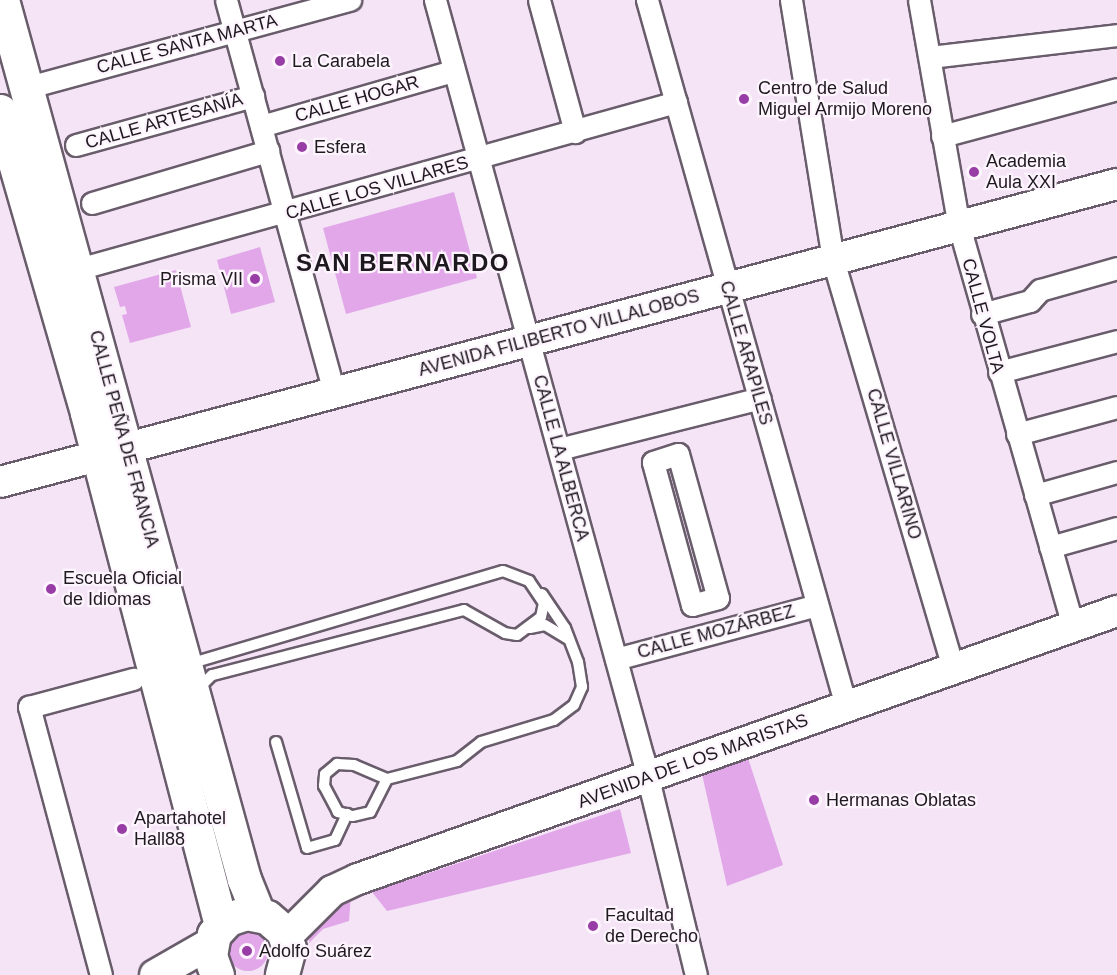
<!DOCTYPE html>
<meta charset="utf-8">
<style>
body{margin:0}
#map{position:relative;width:1117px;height:975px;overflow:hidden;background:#f4e4f6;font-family:Arial,sans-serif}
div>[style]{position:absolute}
.green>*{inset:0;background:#e1a7e9}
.round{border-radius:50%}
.roads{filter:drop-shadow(2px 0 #695c6b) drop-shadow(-2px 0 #695c6b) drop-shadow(0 2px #695c6b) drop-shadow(0 -2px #695c6b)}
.lane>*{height:10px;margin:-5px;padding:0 5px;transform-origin:5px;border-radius:5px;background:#fff}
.street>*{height:21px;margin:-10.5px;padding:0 10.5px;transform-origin:10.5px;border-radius:10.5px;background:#fff}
.secondary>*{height:30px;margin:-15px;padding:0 15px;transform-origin:15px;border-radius:15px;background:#fff}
.primary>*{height:33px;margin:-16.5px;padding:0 16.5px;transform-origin:16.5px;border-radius:16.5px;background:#fff}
.dots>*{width:16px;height:16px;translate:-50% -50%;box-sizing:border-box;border:3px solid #fdf4fe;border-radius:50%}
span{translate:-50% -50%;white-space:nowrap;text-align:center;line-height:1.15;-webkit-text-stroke:4.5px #fdf4fe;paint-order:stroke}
.street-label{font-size:18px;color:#1e181f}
.poi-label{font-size:18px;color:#1e181f}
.left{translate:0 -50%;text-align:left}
.right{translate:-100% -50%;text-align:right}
.district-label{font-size:24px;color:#1e181f;font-weight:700;letter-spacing:1.5px}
</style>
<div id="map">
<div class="green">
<i style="clip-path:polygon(454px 192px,477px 278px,346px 314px,323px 228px)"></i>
<i style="clip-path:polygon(260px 247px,275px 302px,231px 314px,217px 260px)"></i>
<i style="clip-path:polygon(176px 270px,191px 327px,130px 343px,122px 315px,127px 314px,125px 306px,120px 307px,114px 287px)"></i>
<i style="clip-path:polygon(748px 758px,783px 865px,727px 886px,702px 774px)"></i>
<i style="clip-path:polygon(620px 809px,631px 853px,387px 911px,372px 892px)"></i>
<i style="clip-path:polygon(351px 894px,349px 921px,323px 929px,309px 943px,310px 932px)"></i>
<i class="round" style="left:228px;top:931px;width:40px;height:40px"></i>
</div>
<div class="roads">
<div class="lane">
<i style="left:530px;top:628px;width:15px;rotate:-11deg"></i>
<i style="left:545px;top:625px;width:26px;rotate:31deg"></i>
<i style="left:189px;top:664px;width:327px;rotate:-16.5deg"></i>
<i style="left:503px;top:571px;width:28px;rotate:21deg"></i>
<i style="left:529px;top:581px;width:27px;rotate:56deg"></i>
<i style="left:544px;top:603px;width:14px;rotate:102deg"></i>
<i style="left:541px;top:617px;width:30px;rotate:143deg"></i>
<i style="left:517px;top:635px;width:12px;rotate:-171deg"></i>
<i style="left:505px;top:633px;width:47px;rotate:-150.7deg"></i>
<i style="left:464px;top:610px;width:260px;rotate:165.5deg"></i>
<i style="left:212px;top:675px;width:20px;rotate:135deg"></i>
<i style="left:276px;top:742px;width:110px;rotate:73.7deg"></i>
<i style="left:307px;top:848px;width:29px;rotate:-16deg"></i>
<i style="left:335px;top:840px;width:29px;rotate:-65deg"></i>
<i style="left:387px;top:779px;width:37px;rotate:117deg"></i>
<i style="left:370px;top:812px;width:18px;rotate:167deg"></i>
<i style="left:352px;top:816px;width:15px;rotate:-164deg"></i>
<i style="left:338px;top:812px;width:30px;rotate:-118deg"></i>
<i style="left:324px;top:786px;width:12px;rotate:-85deg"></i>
<i style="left:325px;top:774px;width:16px;rotate:-40deg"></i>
<i style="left:337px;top:764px;width:17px;rotate:3deg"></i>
<i style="left:354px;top:765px;width:36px;rotate:23deg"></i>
<i style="left:387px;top:779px;width:72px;rotate:-14.4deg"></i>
<i style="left:457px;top:761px;width:31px;rotate:-38deg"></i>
<i style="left:481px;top:742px;width:76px;rotate:-16.8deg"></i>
<i style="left:554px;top:720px;width:25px;rotate:-37deg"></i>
<i style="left:574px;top:705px;width:20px;rotate:-66deg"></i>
<i style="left:582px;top:687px;width:25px;rotate:-99deg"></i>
<i style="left:578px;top:662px;width:36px;rotate:-111deg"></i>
<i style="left:565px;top:628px;width:41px;rotate:-124.1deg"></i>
</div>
<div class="street">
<i style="left:226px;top:0;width:408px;rotate:74.6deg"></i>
<i style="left:435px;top:0;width:786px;rotate:74.66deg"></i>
<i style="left:643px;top:758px;width:223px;rotate:76.3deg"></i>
<i style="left:539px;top:0;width:137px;rotate:74.7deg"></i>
<i style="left:647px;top:0;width:734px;rotate:74.26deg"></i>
<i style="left:791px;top:0;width:263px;rotate:80.8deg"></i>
<i style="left:833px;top:260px;width:426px;rotate:73.6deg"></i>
<i style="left:919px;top:0;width:230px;rotate:80deg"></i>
<i style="left:959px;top:226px;width:415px;rotate:74.1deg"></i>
<i style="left:930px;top:57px;width:188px;rotate:-6.7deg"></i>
<i style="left:25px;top:88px;width:337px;rotate:-15.2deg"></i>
<i style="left:261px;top:126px;width:200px;rotate:-16deg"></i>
<i style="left:942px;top:136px;width:181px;rotate:-15deg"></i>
<i style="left:76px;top:145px;width:184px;rotate:-15.5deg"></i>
<i style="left:92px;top:203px;width:184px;rotate:-16.5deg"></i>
<i style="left:78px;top:269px;width:621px;rotate:-15.6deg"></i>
<i style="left:982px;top:314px;width:50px;rotate:-15.2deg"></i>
<i style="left:1030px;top:301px;width:15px;rotate:-48deg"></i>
<i style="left:1040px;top:290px;width:80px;rotate:-15.9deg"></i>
<i style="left:999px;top:372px;width:122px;rotate:-14.7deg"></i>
<i style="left:1017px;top:434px;width:104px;rotate:-15.1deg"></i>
<i style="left:559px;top:449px;width:207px;rotate:-14.2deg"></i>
<i style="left:678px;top:454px;width:149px;rotate:74.5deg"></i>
<i style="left:718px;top:598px;width:27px;rotate:165deg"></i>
<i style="left:692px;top:605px;width:148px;rotate:-105.3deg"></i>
<i style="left:653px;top:462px;width:26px;rotate:-18deg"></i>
<i style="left:1035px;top:495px;width:85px;rotate:-15.7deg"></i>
<i style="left:1050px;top:547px;width:70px;rotate:-15.8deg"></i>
<i style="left:616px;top:659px;width:208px;rotate:-15deg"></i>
<i style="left:101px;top:975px;width:278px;rotate:-105deg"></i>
<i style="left:29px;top:707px;width:108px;rotate:-15.1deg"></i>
</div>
<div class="secondary">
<i style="left:0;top:482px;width:1156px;rotate:-14.94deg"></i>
<i style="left:286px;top:937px;width:65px;rotate:-45deg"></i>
<i style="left:332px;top:891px;width:29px;rotate:-25deg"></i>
<i style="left:358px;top:879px;width:805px;rotate:-19.45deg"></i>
<i style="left:155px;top:975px;width:64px;rotate:-29.7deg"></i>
</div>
<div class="primary">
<i style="left:2px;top:0;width:912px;rotate:74.61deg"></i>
<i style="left:244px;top:879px;width:37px;rotate:68deg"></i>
<i style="left:0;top:111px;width:314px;rotate:73.9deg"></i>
<i style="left:87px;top:413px;width:529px;rotate:75.33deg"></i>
<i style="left:217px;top:975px;width:20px;rotate:-110deg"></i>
<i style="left:210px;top:956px;width:22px;rotate:-80deg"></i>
<i style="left:214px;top:934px;width:21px;rotate:-47deg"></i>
<i style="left:228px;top:919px;width:19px;rotate:-18deg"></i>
<i style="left:246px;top:913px;width:21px;rotate:11deg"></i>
<i style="left:267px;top:917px;width:21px;rotate:41deg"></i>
<i style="left:283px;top:931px;width:18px;rotate:71deg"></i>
<i style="left:289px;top:948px;width:28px;rotate:105deg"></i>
</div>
</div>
<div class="dots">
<i style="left:280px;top:61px;background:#993da6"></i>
<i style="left:744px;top:99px;background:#993da6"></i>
<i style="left:302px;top:147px;background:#993da6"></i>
<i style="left:974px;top:172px;background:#993da6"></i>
<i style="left:255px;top:279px;background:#993da6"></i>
<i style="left:51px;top:589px;background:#993da6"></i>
<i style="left:814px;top:800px;background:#993da6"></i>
<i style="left:122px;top:829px;background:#993da6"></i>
<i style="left:593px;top:926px;background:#993da6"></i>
<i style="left:247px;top:951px;background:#993da6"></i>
</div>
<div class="street-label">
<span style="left:187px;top:44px;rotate:-15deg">CALLE SANTA MARTA</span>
<span style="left:357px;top:99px;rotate:-16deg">CALLE HOGAR</span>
<span style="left:164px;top:121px;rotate:-16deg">CALLE ARTESANÍA</span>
<span style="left:377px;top:188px;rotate:-16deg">CALLE LOS VILLARES</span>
<span style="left:983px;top:316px;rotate:75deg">CALLE VOLTA</span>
<span style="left:559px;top:333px;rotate:-15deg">AVENIDA FILIBERTO VILLALOBOS</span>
<span style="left:746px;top:353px;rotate:74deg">CALLE ARAPILES</span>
<span style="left:124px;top:439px;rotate:75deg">CALLE PEÑA DE FRANCIA</span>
<span style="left:561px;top:458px;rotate:75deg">CALLE LA ALBERCA</span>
<span style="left:894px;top:464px;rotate:74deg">CALLE VILLARINO</span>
<span style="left:716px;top:632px;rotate:-15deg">CALLE MOZÁRBEZ</span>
<span style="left:693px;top:761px;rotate:-20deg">AVENIDA DE LOS MARISTAS</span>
</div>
<div class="poi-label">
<span class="left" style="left:292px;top:61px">La Carabela</span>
<span class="left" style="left:758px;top:99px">Centro de Salud<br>Miguel Armijo Moreno</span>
<span class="left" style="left:314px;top:147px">Esfera</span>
<span class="left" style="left:986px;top:172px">Academia<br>Aula XXI</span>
<span class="right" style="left:243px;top:279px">Prisma VII</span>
<span class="left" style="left:63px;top:589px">Escuela Oficial<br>de Idiomas</span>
<span class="left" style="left:826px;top:800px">Hermanas Oblatas</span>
<span class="left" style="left:134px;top:829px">Apartahotel<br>Hall88</span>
<span class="left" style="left:605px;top:926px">Facultad<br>de Derecho</span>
<span class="left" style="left:259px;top:951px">Adolfo Suárez</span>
</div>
<div class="district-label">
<span style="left:403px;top:263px">SAN BERNARDO</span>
</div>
</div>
